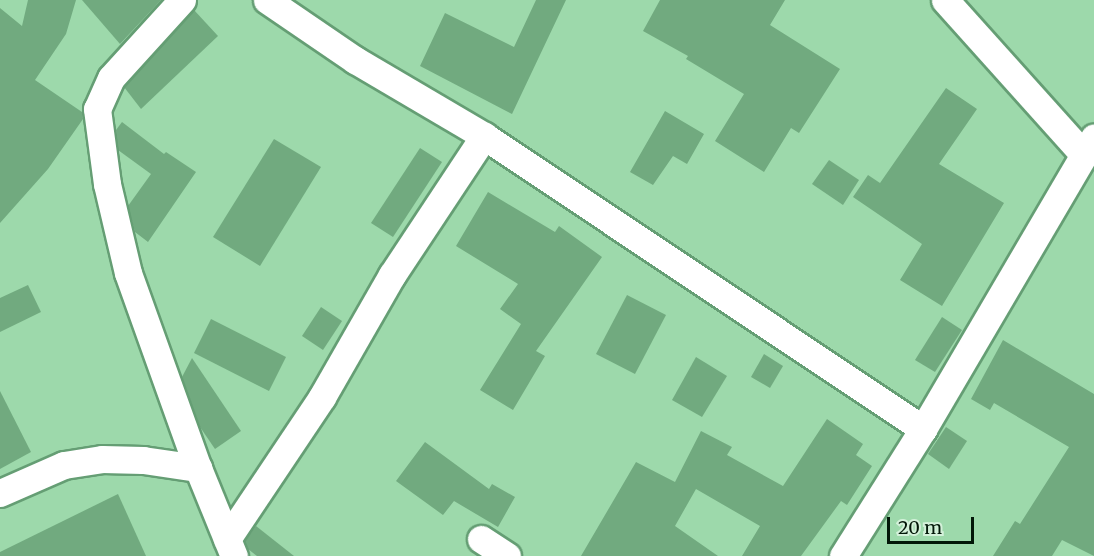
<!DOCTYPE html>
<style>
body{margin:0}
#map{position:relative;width:1094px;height:556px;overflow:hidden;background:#9dd9ab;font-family:Merriweather,serif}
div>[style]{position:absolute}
.building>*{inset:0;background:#71aa7f}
.roads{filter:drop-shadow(2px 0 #659e74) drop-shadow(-2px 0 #659e74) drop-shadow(0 2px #659e74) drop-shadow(0 -2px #659e74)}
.minor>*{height:27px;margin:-13.5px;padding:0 13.5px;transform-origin:13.5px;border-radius:13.5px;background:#fff}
span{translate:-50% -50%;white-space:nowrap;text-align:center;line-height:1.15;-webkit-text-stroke:4.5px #d4f1da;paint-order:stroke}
.scale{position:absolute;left:887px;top:517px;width:87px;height:27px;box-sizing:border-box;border:3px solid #021708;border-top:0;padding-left:8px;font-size:18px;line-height:21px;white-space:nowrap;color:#021708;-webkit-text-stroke:4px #d4f1da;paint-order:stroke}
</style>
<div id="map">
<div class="building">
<i style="clip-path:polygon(28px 0,76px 0,66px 34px,35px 80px,82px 112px,83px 119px,48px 169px,0 223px,0 8px,22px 26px)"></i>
<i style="clip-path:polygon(82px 0,161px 0,120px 44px)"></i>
<i style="clip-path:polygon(536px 0,566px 0,512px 114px,420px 66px,445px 13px,514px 47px)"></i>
<i style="clip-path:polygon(660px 0,785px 0,770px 25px,840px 69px,799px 133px,791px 128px,764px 172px,715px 141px,744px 94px,686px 59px,688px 56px,643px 31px)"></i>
<i style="clip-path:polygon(194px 10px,218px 36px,141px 109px,124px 87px)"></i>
<i style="clip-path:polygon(946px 88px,977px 109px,939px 164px,1004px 203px,942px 306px,900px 280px,922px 244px,853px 197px,868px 175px,880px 183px)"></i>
<i style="clip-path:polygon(665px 111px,704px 134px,687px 164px,673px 156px,653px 185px,630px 172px)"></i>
<i style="clip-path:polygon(122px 122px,164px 154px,166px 152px,196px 172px,148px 242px,135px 232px,128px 206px,151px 174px,118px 150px,116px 130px)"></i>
<i style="clip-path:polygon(274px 139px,321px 167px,260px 266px,213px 237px)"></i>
<i style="clip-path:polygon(420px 148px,442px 162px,393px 237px,371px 223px)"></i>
<i style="clip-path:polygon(829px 160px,859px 180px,843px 205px,812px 184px)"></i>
<i style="clip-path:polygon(488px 192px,555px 232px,559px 226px,602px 257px,536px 351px,545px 356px,513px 410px,480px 390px,521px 324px,500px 309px,518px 284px,456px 246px)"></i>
<i style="clip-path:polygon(28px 285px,41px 312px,0 332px,0 298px)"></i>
<i style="clip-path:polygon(627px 295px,666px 315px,635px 374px,596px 354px)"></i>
<i style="clip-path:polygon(321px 307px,342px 321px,323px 350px,302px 336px)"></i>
<i style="clip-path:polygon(942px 317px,962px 330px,935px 372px,915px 360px)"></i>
<i style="clip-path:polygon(211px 319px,286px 357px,269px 391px,194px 353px)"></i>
<i style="clip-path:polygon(1003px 340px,1094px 394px,1094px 556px,1062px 540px,1052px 556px,993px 556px,1015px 521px,1020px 524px,1069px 447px,994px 403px,990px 410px,971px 399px)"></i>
<i style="clip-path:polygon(764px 354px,783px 366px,770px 388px,751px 377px)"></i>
<i style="clip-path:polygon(696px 357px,727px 376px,702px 417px,672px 400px)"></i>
<i style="clip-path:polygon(192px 358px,241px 431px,215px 449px,200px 427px,182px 377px)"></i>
<i style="clip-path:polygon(0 391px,31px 452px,0 469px)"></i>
<i style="clip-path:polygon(827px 419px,863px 444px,856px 455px,872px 466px,847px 505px,841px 501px,801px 556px,742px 556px,760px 526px,696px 489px,675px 526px,718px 556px,581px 556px,636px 462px,675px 482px,701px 431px,732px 447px,727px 455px,783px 486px)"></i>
<i style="clip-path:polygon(946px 427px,967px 441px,949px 469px,928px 454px)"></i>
<i style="clip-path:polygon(425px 442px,489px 489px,492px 484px,515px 497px,498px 527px,454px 501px,443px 515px,396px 481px)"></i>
<i style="clip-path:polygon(118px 494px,146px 556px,0 556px,0 552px)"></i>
<i style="clip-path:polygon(256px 526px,294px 556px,257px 556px,248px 549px,245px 541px)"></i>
</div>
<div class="roads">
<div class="minor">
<i style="left:182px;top:0;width:105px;rotate:132.3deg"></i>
<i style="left:111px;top:78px;width:34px;rotate:114deg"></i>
<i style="left:97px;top:109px;width:76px;rotate:82.4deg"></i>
<i style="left:107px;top:184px;width:91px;rotate:76.7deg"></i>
<i style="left:128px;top:273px;width:207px;rotate:70.3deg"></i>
<i style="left:198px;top:468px;width:95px;rotate:67.8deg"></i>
<i style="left:267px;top:0;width:107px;rotate:34.3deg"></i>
<i style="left:355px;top:60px;width:150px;rotate:30.5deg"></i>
<i style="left:484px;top:136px;width:528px;rotate:33.72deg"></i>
<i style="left:945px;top:0;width:207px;rotate:48.1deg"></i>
<i style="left:0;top:493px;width:70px;rotate:-23.6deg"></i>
<i style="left:64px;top:465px;width:38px;rotate:-9deg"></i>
<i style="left:102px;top:459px;width:41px;rotate:1.4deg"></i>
<i style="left:143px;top:460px;width:56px;rotate:8.3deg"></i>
<i style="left:227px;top:539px;width:171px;rotate:-56.2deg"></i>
<i style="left:322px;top:397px;width:141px;rotate:-60.2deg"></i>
<i style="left:392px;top:275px;width:167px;rotate:-56.5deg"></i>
<i style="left:481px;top:539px;width:31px;rotate:33deg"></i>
<i style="left:843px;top:556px;width:150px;rotate:-57.8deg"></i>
<i style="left:923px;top:429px;width:338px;rotate:-59.6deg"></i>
</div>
</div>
<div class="scale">20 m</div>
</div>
